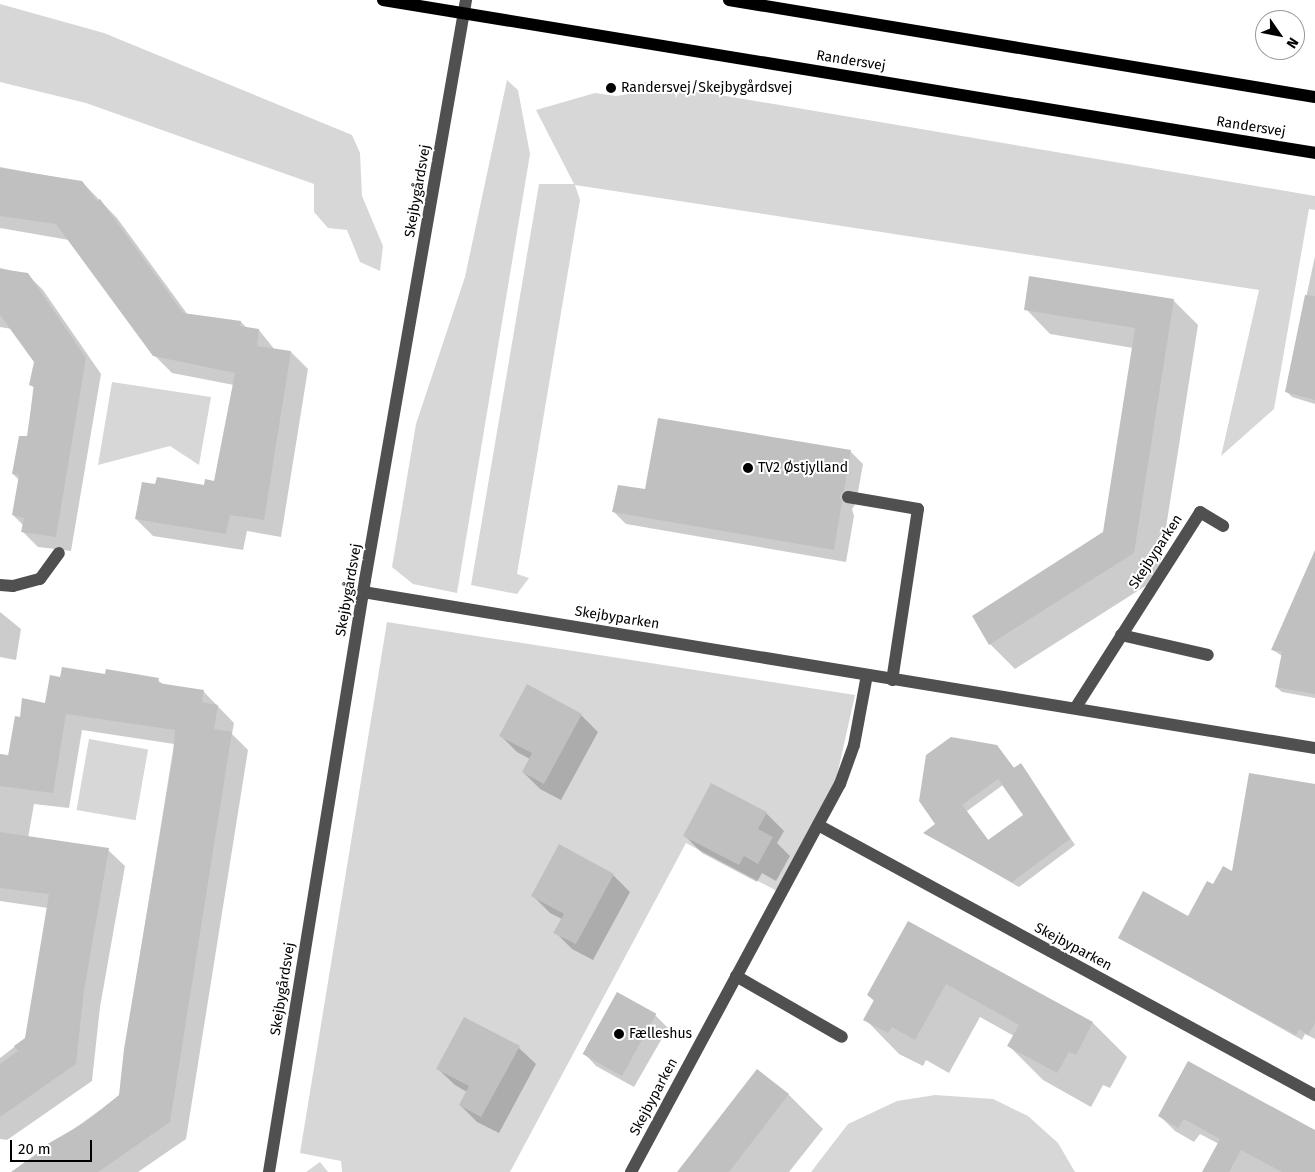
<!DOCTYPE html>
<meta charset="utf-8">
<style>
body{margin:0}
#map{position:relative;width:1315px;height:1172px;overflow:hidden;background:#fff;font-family:"Fira Sans",sans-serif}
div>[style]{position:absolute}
.green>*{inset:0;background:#d7d7d7;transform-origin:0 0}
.shadow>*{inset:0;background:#0003}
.building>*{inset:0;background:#c0c0c0;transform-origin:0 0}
.minor>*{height:12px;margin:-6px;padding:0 6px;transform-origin:6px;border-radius:6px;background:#505050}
.major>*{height:12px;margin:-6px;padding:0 6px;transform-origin:6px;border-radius:6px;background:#000}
.dots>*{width:14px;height:14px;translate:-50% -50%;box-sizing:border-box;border:2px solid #fff;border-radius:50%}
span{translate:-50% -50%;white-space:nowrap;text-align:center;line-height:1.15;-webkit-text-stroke:4px #fff;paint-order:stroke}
.street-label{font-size:14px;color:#000}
.poi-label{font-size:14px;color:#000}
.left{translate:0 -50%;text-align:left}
.north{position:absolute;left:1255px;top:10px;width:50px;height:50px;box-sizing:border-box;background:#fff;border:1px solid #999;border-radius:50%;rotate:123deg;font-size:14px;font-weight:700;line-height:20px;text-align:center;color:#000}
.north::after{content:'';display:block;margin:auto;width:18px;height:22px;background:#000;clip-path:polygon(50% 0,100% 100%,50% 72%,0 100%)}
.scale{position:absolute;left:10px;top:1140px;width:82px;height:22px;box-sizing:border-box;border:2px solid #000;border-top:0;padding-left:6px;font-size:15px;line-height:18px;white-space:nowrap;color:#000;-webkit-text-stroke:4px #fff;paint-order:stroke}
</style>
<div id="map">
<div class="green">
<div style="clip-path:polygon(0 4px,104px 33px,352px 135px,360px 153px,362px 196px,383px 246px,380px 271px,360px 262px,347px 230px,328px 228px,314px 212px,314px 184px,86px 103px,0 82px)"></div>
<div style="clip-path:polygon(507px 80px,518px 90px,530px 154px,457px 593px,413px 584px,392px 567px,416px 424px,465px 277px)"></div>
<div style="clip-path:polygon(644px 82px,1315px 196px,1315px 210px,1309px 209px,1274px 409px,1221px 456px,1259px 290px,575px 185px,580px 200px,517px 574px,529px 578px,517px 594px,471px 585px,539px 184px,574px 184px,536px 110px,595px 93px,616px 96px,642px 92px)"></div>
<div style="clip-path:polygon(112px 382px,211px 397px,199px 465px,170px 446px,98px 465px)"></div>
<div style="clip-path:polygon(387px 622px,855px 695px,836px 780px,777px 891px,686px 843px,510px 1172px,342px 1172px,341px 1161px,300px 1153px)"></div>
<div style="left:89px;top:739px;width:60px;height:72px;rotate:10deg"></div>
<div style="clip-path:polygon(935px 1095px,993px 1099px,1028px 1116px,1058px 1143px,1075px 1172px,811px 1172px,848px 1124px,897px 1101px)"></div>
<div style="clip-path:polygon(320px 1162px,328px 1172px,306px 1172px)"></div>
</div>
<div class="shadow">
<div style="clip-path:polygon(0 167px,82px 182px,117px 218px,188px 315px,241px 322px,247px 328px,259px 330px,275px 350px,291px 352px,308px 369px,281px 537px,247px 531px,243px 550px,153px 536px,136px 519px,215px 483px,234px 385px,172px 373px,154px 355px,69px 240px,0 228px)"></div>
<div style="clip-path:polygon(1315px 256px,1315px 404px,1292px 397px,1286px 391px)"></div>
<div style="clip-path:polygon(0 268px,27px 274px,43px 290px,101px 374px,71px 551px,38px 547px,23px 532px,24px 526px,13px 515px,19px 480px,13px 474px,28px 437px,36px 362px,12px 329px,0 327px)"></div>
<div style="clip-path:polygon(1174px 301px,1198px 325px,1158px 578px,1015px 669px,990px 644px,974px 616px,1104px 533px,1133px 348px,1050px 334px,1026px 309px)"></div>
<div style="clip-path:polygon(850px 451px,863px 464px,856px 503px,852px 509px,854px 516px,846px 562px,626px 524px,614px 512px)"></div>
<div style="clip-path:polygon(1315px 594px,1315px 698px,1282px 692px,1276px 687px,1282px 656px,1273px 650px)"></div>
<div style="clip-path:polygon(0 612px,21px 629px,16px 660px,0 657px)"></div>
<div style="clip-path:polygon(106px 676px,158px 680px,164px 685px,203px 691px,234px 723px,232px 734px,248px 750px,186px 1139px,138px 1172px,13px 1172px,120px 1096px,125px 1049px,174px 744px,82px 730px,69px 808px,34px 804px,28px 838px,108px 850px,125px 866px,100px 1007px,92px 1081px,7px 1140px,0 1139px,0 1058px,26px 1038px,48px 908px,0 901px,0 754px,9px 755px,21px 718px,46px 704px,61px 678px)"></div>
<div style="clip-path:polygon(581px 715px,598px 732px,561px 800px,540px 789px,523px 772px,530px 759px,517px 752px,500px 735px)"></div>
<div style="clip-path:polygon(evenodd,996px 746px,1015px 769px,1021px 765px,1026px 771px,1075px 845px,1019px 887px,925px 833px,937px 824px,996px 746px,1003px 785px,1025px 815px,989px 841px,967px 811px,1003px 785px)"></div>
<div style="clip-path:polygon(1315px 785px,1315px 1039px,1305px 1034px,1302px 1040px,1119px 937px,1189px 917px,1213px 885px,1233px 873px)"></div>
<div style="clip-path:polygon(766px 813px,784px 831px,777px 843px,790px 856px,776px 881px,762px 873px,757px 882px,702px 853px,685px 836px)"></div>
<div style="clip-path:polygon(613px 875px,630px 892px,593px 960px,572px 949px,555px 932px,562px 919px,550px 913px,533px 896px)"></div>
<div style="clip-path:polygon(908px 923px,1093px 1023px,1127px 1057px,1110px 1088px,1103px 1085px,1091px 1107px,1043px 1080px,1009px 1046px,1014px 1036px,980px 1017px,949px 1073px,926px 1060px,923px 1066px,899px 1054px,865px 1019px,875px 1002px,868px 995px)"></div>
<div style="clip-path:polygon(618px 994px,655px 1015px,668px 1028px,634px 1087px,596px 1066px,584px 1053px)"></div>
<div style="clip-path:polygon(519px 1048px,536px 1064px,499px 1133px,477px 1122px,460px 1105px,467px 1092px,455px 1085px,438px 1069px)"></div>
<div style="clip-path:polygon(757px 1071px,789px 1095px,823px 1129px,789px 1172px,681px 1172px)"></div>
<div style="clip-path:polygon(1160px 1116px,1315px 1131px,1315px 1172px,1208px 1172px,1219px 1144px,1200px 1134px,1194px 1142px,1175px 1131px)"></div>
</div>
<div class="building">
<div style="clip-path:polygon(0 168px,82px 181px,97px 201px,100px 199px,183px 313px,241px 321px,240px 326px,259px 329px,257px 346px,291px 351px,264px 520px,230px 515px,226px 534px,135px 519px,142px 482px,155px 484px,157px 477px,204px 485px,205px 479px,214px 481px,235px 373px,153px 356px,56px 224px,0 216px)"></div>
<div style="clip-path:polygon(0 269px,28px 273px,86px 358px,56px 537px,21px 532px,24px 518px,12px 515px,19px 475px,12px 474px,19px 436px,27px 436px,34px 387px,29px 385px,34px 362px,0 315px)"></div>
<div style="clip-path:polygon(1029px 276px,1174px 299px,1134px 553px,989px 645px,972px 616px,1103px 532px,1135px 328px,1024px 310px)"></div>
<div style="clip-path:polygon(1305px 295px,1315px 296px,1315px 400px,1285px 392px)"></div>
<div style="clip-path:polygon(658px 418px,851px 450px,844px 490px,840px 496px,842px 502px,834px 550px,612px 512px,618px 485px,645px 489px)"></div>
<div style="clip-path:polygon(1315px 550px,1315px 694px,1275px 687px,1282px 652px,1271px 650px)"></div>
<div style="clip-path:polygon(62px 667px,105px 674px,106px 669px,159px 678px,158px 683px,204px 690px,202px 702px,218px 705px,214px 729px,232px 732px,170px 1122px,98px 1172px,11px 1172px,39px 1152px,37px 1150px,84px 1123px,119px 1095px,124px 1049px,173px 756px,175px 730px,66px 714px,53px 793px,0 786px,0 754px,8px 756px,15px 716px,20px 717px,22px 698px,45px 703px,50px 675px,60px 677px)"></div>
<div style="clip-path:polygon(527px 684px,582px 714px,544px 784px,522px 772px,532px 753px,499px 736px)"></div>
<div style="clip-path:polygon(evenodd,951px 737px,997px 745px,1014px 768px,1005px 774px,1021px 763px,1070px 839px,1012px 882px,923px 833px,935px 824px,919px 801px,926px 755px,951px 737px,998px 779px,1023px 815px,988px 840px,962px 805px,998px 779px)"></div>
<div style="clip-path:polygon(1249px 773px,1315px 784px,1315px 1023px,1308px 1035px,1299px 1029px,1296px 1035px,1118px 938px,1143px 891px,1188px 916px,1207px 881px,1213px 884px,1223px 866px,1232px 871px)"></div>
<div style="clip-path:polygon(711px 783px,767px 812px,758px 829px,773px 837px,758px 864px,744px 856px,739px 865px,683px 836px)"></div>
<div style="clip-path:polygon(0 832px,109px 848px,84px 990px,76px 1064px,0 1117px,0 1064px,18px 1051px,14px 1046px,25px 1038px,49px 894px,0 888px)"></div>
<div style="clip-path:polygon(559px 844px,614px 874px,576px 944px,553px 933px,564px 914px,531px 896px)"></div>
<div style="clip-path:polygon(908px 921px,1093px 1022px,1076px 1055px,1069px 1052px,1057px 1073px,1007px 1046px,1019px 1025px,946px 984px,915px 1040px,892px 1027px,888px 1033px,863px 1020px,874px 1000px,867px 995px)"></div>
<div style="left:617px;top:992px;width:45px;height:71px;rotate:29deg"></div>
<div style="clip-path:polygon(464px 1017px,520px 1046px,481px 1117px,459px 1105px,469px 1086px,436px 1069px)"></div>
<div style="clip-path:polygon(1188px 1061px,1315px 1130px,1315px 1172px,1282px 1172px,1241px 1150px,1229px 1172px,1202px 1172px,1220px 1139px,1184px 1119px,1178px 1128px,1158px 1116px)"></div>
<div style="clip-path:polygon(757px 1069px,789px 1094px,729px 1172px,677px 1172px)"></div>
</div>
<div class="minor">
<div style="left:848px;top:497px;width:71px;rotate:9.7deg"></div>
<div style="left:918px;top:509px;width:173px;rotate:98.6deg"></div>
<div style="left:0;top:585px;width:13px;rotate:4deg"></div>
<div style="left:13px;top:586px;width:28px;rotate:-15deg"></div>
<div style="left:40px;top:579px;width:32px;rotate:-54deg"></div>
<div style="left:363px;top:592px;width:965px;rotate:9.31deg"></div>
<div style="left:1121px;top:635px;width:89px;rotate:12.9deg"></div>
<div style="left:1076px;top:707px;width:231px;rotate:-57.5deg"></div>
<div style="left:1200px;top:512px;width:27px;rotate:31deg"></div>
<div style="left:818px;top:825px;width:566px;rotate:28.51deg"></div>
<div style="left:736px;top:976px;width:122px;rotate:29.9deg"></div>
<div style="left:269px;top:1172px;width:600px;rotate:-80.79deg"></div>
<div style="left:365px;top:580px;width:589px;rotate:-80.12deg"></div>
<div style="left:631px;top:1172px;width:441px;rotate:-61.7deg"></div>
<div style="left:840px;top:784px;width:41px;rotate:-70.3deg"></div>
<div style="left:854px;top:745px;width:71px;rotate:-79.5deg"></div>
</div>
<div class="major">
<div style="left:383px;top:0;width:944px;rotate:9.32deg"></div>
<div style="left:729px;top:0;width:594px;rotate:9.4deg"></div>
</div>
<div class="dots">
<div style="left:611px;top:88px;background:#000"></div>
<div style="left:748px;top:468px;background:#000"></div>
<div style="left:619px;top:1034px;background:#000"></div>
</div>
<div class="street-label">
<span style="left:851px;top:61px;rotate:9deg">Randersvej</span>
<span style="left:1251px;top:127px;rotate:9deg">Randersvej</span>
<span style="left:418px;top:191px;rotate:-80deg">Skejbygårdsvej</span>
<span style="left:1156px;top:552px;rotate:-57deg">Skejbyparken</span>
<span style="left:349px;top:590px;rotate:-80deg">Skejbygårdsvej</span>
<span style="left:617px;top:618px;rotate:9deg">Skejbyparken</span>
<span style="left:1073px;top:947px;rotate:28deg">Skejbyparken</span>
<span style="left:283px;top:989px;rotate:-81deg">Skejbygårdsvej</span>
<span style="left:654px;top:1097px;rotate:-62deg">Skejbyparken</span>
</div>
<div class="poi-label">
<span class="left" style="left:621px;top:88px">Randersvej/Skejbygårdsvej</span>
<span class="left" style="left:758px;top:468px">TV2 Østjylland</span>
<span class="left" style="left:629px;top:1034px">Fælleshus</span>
</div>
<div class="north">N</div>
<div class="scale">20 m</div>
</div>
